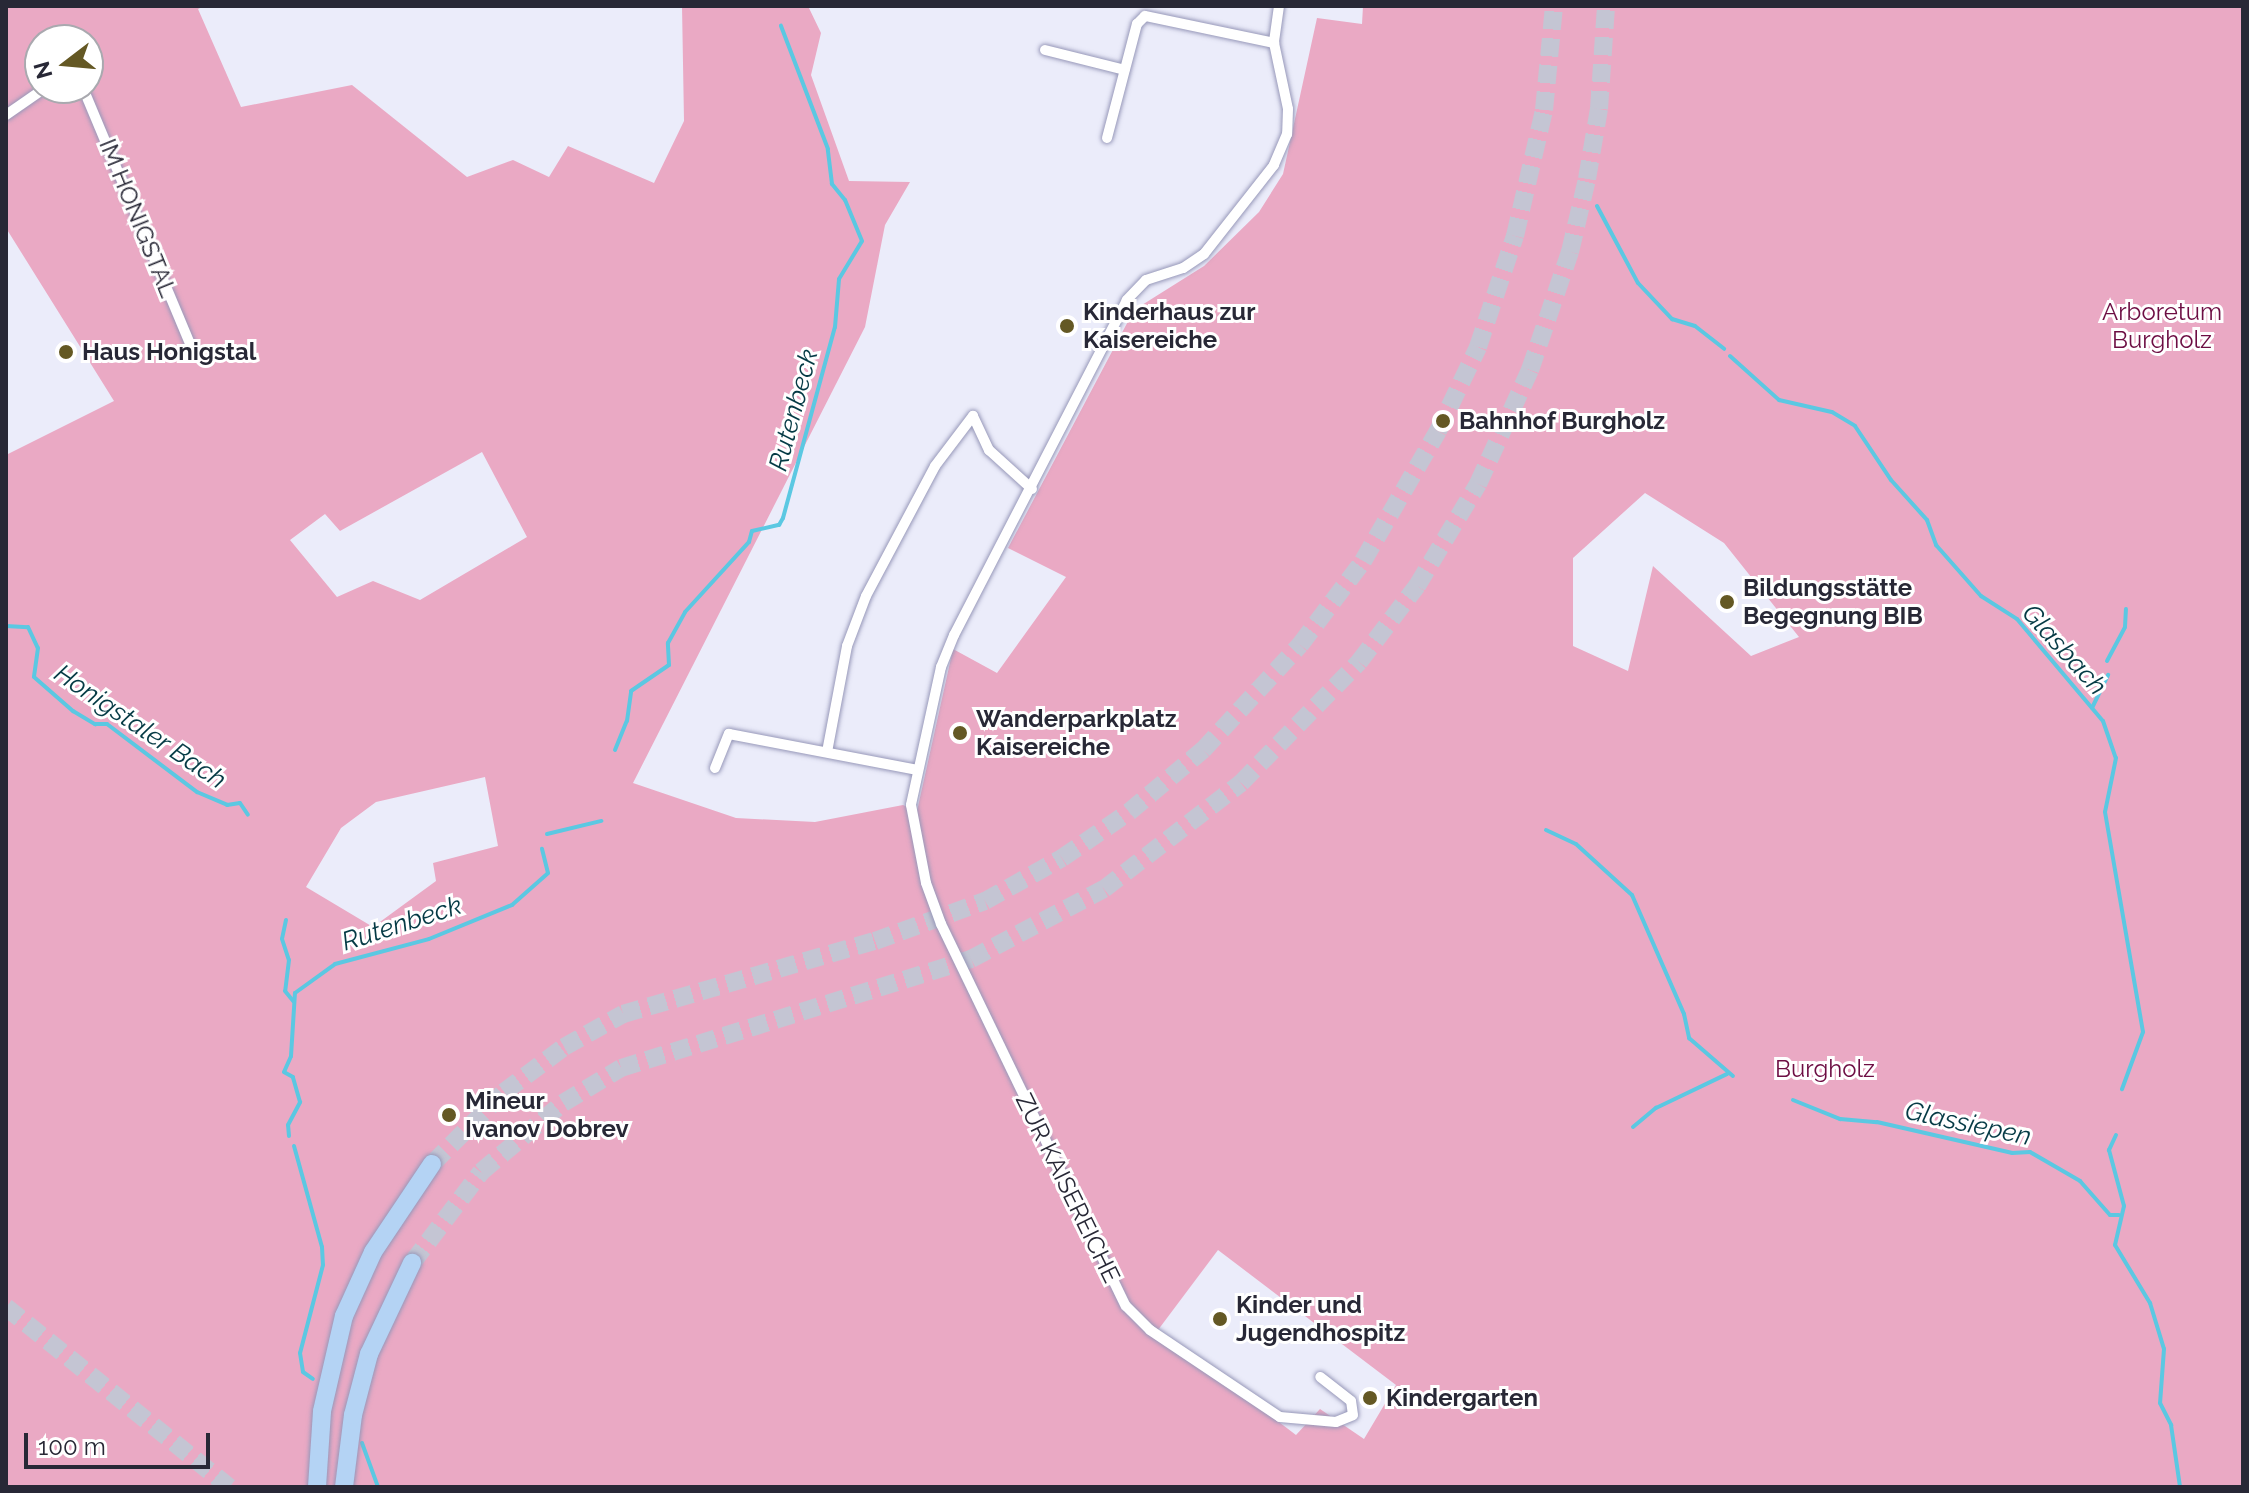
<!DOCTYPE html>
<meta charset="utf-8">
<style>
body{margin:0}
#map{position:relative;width:2249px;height:1493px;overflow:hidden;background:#ebecfa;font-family:Raleway,sans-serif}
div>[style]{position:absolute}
.green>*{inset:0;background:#eaa9c4}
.stream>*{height:4px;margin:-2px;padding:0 2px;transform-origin:2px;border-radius:2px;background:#5bc8e2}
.highway-tunnel>*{height:18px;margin-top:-9px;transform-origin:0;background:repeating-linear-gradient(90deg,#c4c5d3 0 18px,transparent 0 27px)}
.roads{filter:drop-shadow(0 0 2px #9798b9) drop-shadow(0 0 2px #9798b9)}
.street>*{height:10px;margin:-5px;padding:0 5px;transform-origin:5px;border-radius:5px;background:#fff}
.highway>*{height:18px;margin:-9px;padding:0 9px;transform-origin:9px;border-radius:9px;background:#b4d3f4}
.dots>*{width:22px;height:22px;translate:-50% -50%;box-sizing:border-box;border:4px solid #fff;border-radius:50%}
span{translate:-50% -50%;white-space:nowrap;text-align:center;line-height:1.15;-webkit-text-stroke:6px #fff;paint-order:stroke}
.street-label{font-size:24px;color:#282836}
.poi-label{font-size:24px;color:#282836;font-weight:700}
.left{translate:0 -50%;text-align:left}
.park-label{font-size:24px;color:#6d0d43}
.water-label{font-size:26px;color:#053a45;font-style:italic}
.frame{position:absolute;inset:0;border:8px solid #282836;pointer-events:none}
.north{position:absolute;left:24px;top:24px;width:80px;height:80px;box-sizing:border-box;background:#fff;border:2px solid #a9a9af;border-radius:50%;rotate:254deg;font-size:22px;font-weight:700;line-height:32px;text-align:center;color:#282836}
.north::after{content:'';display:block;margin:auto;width:28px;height:36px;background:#645824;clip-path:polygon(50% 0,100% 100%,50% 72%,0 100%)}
.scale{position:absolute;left:24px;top:1433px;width:186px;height:36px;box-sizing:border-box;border:4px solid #282836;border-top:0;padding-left:10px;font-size:24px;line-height:28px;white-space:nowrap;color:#282836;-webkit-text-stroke:6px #fff;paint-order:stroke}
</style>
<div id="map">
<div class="green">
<div style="clip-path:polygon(evenodd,6px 6px,204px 6px,198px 9px,241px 107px,352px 85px,467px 177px,513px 160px,549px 177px,568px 146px,654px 183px,684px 121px,682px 6px,808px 6px,821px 33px,811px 75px,849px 181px,910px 182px,885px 225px,865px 327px,633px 783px,736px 818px,815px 822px,903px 805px,917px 811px,953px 649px,997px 673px,1066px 577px,1008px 548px,1134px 310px,1204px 266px,1259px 212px,1283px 174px,1317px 18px,1362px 24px,1363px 6px,2243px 6px,2243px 1487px,6px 1487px,6px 455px,114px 401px,6px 228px,6px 6px,40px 40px,88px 40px,88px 88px,40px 88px,40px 40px,6px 6px,482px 452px,527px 537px,420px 600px,373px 581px,337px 597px,290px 540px,325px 514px,340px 531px,482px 452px,6px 6px,1645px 493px,1724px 543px,1799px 637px,1751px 656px,1653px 566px,1628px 671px,1573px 646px,1573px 558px,1645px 493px,6px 6px,485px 777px,498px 846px,433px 863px,436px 881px,373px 927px,306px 887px,341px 828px,376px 802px,485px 777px,6px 6px,1218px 1250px,1396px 1385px,1364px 1439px,1320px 1409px,1296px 1435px,1158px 1330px,1218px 1250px)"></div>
</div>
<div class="stream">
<div style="left:1597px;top:206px;width:87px;rotate:62deg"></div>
<div style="left:1638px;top:283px;width:50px;rotate:46.6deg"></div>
<div style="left:1672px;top:319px;width:24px;rotate:17deg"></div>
<div style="left:1695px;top:326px;width:37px;rotate:38deg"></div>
<div style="left:1730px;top:356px;width:66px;rotate:41.9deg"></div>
<div style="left:1779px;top:400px;width:54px;rotate:12.8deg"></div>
<div style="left:1832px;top:412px;width:27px;rotate:31deg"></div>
<div style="left:1855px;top:426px;width:65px;rotate:56.3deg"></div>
<div style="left:1891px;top:480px;width:54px;rotate:48deg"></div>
<div style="left:1927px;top:520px;width:27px;rotate:70deg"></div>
<div style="left:1936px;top:545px;width:68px;rotate:48.6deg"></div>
<div style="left:1981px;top:596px;width:43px;rotate:32.6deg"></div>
<div style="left:2017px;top:619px;width:133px;rotate:49.9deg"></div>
<div style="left:2103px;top:721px;width:39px;rotate:71deg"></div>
<div style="left:2116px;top:758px;width:55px;rotate:101.5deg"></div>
<div style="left:2105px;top:812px;width:223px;rotate:80.2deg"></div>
<div style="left:2143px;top:1032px;width:61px;rotate:110.2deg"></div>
<div style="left:6px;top:626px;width:22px;rotate:3deg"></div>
<div style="left:28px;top:627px;width:23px;rotate:65deg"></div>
<div style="left:38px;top:648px;width:29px;rotate:98deg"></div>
<div style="left:34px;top:677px;width:52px;rotate:41.1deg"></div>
<div style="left:73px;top:711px;width:26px;rotate:31deg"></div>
<div style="left:95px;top:724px;width:12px"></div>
<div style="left:107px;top:724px;width:113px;rotate:37.1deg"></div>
<div style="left:197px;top:792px;width:33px;rotate:23deg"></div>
<div style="left:227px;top:805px;width:13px;rotate:-9deg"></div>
<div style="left:240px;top:803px;width:14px;rotate:56deg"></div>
<div style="left:2107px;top:661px;width:38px;rotate:-62deg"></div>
<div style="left:2125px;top:627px;width:18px;rotate:-87deg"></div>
<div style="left:2092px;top:708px;width:37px;rotate:-64deg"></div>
<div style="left:615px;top:750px;width:31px;rotate:-68deg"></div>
<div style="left:627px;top:721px;width:30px;rotate:-82deg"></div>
<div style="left:631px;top:691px;width:46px;rotate:-34.4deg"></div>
<div style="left:669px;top:665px;width:22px;rotate:-93deg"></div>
<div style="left:668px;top:643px;width:35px;rotate:-61deg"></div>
<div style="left:685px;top:612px;width:95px;rotate:-47.6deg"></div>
<div style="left:749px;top:542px;width:11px;rotate:-75deg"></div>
<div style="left:752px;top:531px;width:28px;rotate:-13deg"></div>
<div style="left:779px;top:525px;width:8px;rotate:-60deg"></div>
<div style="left:783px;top:518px;width:198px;rotate:-74.8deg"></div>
<div style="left:835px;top:327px;width:48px;rotate:-85.2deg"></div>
<div style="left:839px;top:279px;width:44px;rotate:-58.8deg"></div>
<div style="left:862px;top:241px;width:44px;rotate:-112.5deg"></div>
<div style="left:845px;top:200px;width:21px;rotate:-129deg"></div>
<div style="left:832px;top:184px;width:35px;rotate:-97deg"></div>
<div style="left:828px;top:149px;width:132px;rotate:-110.9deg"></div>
<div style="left:1546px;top:830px;width:33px;rotate:25deg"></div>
<div style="left:1576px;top:844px;width:76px;rotate:42.3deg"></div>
<div style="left:1632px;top:895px;width:130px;rotate:66.4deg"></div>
<div style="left:1684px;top:1014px;width:25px;rotate:78deg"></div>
<div style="left:1689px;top:1038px;width:58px;rotate:40.8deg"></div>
<div style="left:547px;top:834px;width:56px;rotate:-13.5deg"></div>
<div style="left:286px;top:920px;width:19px;rotate:102deg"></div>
<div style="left:282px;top:939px;width:22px;rotate:72deg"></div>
<div style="left:289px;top:960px;width:31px;rotate:97deg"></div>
<div style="left:285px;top:991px;width:13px;rotate:51deg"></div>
<div style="left:1793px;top:1100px;width:51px;rotate:22deg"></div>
<div style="left:1840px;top:1119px;width:37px;rotate:5deg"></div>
<div style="left:1877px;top:1122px;width:139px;rotate:12.9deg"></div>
<div style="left:2012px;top:1153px;width:18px;rotate:-3deg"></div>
<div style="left:2030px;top:1152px;width:58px;rotate:30.1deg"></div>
<div style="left:2080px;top:1181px;width:45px;rotate:48.6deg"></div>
<div style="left:2110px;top:1215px;width:9px"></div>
<div style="left:1633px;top:1127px;width:30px;rotate:-40deg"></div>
<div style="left:1656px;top:1108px;width:79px;rotate:-25.6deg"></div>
<div style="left:2116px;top:1135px;width:17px;rotate:115deg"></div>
<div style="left:2109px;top:1150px;width:58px;rotate:75deg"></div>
<div style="left:2124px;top:1206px;width:40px;rotate:103deg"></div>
<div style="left:2115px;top:1245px;width:68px;rotate:58.9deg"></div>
<div style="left:2150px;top:1303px;width:48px;rotate:73.1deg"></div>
<div style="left:2164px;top:1349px;width:54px;rotate:94.2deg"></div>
<div style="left:2160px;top:1403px;width:25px;rotate:63deg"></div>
<div style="left:2171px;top:1425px;width:63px;rotate:81.7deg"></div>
<div style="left:289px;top:1136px;width:11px;rotate:-95deg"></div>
<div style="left:288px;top:1125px;width:26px;rotate:-62deg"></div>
<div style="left:300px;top:1102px;width:26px;rotate:-106deg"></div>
<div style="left:293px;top:1077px;width:10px;rotate:-151deg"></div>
<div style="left:284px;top:1072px;width:17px;rotate:-66deg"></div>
<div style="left:291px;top:1056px;width:63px;rotate:-86.4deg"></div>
<div style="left:295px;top:993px;width:49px;rotate:-35.9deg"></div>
<div style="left:335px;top:964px;width:97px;rotate:-14.9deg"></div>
<div style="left:429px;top:939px;width:90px;rotate:-22.3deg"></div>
<div style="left:512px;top:905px;width:48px;rotate:-41.6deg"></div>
<div style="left:548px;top:873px;width:25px;rotate:-104deg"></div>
<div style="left:294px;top:1146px;width:105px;rotate:74.5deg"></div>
<div style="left:322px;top:1247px;width:18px;rotate:87deg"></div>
<div style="left:323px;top:1265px;width:91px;rotate:104.6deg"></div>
<div style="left:300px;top:1353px;width:19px;rotate:81deg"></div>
<div style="left:303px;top:1372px;width:12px;rotate:35deg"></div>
<div style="left:362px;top:1443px;width:47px;rotate:70deg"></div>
</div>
<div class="highway-tunnel">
<div style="left:432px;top:1164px;width:102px;rotate:-45deg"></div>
<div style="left:504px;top:1092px;width:75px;rotate:-36.9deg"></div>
<div style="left:564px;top:1047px;width:68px;rotate:-29.2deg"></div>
<div style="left:623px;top:1014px;width:262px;rotate:-16.2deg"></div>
<div style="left:875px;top:941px;width:117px;rotate:-20deg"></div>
<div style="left:985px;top:901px;width:88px;rotate:-29.2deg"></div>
<div style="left:1062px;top:858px;width:81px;rotate:-34.5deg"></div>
<div style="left:1129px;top:812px;width:97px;rotate:-40deg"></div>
<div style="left:1203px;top:750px;width:143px;rotate:-47.3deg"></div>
<div style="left:1300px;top:645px;width:105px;rotate:-53.1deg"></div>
<div style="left:1363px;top:561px;width:150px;rotate:-60deg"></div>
<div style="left:1438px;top:431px;width:93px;rotate:-64.5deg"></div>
<div style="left:1478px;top:347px;width:117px;rotate:-71.6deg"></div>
<div style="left:1515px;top:236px;width:129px;rotate:-77deg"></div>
<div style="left:1544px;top:110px;width:104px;rotate:-84.5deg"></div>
<div style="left:412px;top:1263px;width:114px;rotate:-52.8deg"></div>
<div style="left:481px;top:1172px;width:107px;rotate:-40.1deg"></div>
<div style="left:563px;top:1103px;width:68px;rotate:-31.1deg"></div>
<div style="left:621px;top:1068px;width:367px;rotate:-17.3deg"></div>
<div style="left:971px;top:959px;width:150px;rotate:-27.8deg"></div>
<div style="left:1104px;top:889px;width:173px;rotate:-37.7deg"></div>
<div style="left:1241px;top:783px;width:169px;rotate:-45.7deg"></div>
<div style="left:1359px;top:662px;width:96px;rotate:-52.7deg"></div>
<div style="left:1417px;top:586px;width:119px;rotate:-59.1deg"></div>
<div style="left:1478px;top:484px;width:125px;rotate:-65.5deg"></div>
<div style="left:1530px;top:370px;width:125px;rotate:-71.3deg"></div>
<div style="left:1570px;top:252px;width:75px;rotate:-76.9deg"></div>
<div style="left:1587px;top:179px;width:71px;rotate:-80.3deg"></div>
<div style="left:1599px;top:109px;width:103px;rotate:-86.1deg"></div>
<div style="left:6px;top:1307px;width:287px;rotate:38.9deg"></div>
</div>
<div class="roads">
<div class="street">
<div style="left:1279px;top:6px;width:37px;rotate:98deg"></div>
<div style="left:1274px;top:43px;width:67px;rotate:78deg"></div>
<div style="left:1288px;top:109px;width:25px;rotate:92deg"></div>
<div style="left:1287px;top:134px;width:34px;rotate:113deg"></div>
<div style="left:1274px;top:165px;width:113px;rotate:128.2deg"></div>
<div style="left:1204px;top:254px;width:25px;rotate:146deg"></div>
<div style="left:1183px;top:268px;width:39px;rotate:162deg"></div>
<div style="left:1146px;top:280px;width:28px;rotate:134deg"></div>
<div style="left:1127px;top:300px;width:377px;rotate:117.3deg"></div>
<div style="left:954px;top:635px;width:35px;rotate:112deg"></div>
<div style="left:941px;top:667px;width:141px;rotate:102.3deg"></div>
<div style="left:911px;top:805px;width:79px;rotate:79.1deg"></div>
<div style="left:926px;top:883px;width:44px;rotate:69.9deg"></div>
<div style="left:941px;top:924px;width:424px;rotate:64.2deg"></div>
<div style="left:1126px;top:1306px;width:34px;rotate:45deg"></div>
<div style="left:1150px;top:1330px;width:156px;rotate:33.8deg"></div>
<div style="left:1280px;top:1417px;width:56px;rotate:5.1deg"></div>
<div style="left:1336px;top:1422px;width:18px;rotate:-22deg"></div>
<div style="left:1353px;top:1415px;width:14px;rotate:-98deg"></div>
<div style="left:1351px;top:1401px;width:39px;rotate:-142deg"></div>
<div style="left:1045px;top:50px;width:82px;rotate:14deg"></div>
<div style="left:83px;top:88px;width:283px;rotate:67.3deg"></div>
<div style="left:6px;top:115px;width:47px;rotate:-34.7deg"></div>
<div style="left:1107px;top:138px;width:118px;rotate:-75.3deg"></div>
<div style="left:1137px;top:24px;width:11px;rotate:-45deg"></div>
<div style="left:1145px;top:16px;width:132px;rotate:11.8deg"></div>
<div style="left:827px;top:752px;width:108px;rotate:-79.3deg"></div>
<div style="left:847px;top:646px;width:53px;rotate:-69.2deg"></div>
<div style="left:866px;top:596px;width:147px;rotate:-62deg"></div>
<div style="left:935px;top:466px;width:63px;rotate:-52.8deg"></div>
<div style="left:973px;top:416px;width:38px;rotate:65deg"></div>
<div style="left:989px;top:450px;width:58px;rotate:42.2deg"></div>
<div style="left:715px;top:768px;width:37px;rotate:-68deg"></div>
<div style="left:729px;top:734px;width:192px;rotate:10.8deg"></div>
</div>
<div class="highway">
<div style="left:317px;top:1487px;width:76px;rotate:-86.2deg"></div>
<div style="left:322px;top:1411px;width:98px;rotate:-77deg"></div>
<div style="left:344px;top:1316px;width:70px;rotate:-65.6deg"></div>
<div style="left:373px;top:1252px;width:106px;rotate:-56.2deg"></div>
<div style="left:344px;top:1487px;width:73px;rotate:-82.9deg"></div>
<div style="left:353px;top:1415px;width:63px;rotate:-75.3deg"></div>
<div style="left:369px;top:1354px;width:101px;rotate:-64.7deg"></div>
</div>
</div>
<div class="dots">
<div style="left:1067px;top:326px;background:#645824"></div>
<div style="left:66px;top:352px;background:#645824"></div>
<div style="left:1443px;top:421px;background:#645824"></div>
<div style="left:1727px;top:602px;background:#645824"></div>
<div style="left:960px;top:733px;background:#645824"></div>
<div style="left:449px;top:1115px;background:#645824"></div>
<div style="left:1220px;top:1319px;background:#645824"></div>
<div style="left:1370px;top:1398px;background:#645824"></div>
</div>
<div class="street-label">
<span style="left:138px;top:218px;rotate:68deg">IM HONIGSTAL</span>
<span style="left:1068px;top:1188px;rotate:64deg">ZUR KAISEREICHE</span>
</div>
<div class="poi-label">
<span class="left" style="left:1083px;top:326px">Kinderhaus zur<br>Kaisereiche</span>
<span class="left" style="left:82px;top:352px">Haus Honigstal</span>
<span class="left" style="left:1459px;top:421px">Bahnhof Burgholz</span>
<span class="left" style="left:1743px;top:602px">Bildungsstätte<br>Begegnung BIB</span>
<span class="left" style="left:976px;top:733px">Wanderparkplatz<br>Kaisereiche</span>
<span class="left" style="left:465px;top:1115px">Mineur<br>Ivanov Dobrev</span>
<span class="left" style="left:1236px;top:1319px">Kinder und<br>Jugendhospitz</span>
<span class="left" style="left:1386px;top:1398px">Kindergarten</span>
</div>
<div class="park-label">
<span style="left:2162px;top:326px">Arboretum<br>Burgholz</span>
<span style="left:1825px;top:1069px">Burgholz</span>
</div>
<div class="water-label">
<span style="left:794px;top:410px;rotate:-75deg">Rutenbeck</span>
<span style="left:2064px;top:650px;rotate:48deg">Glasbach</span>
<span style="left:140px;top:727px;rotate:34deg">Honigstaler Bach</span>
<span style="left:402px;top:924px;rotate:-18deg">Rutenbeck</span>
<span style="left:1968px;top:1124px;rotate:12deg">Glassiepen</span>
</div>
<div class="frame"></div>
<div class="north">N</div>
<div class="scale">100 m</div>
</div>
